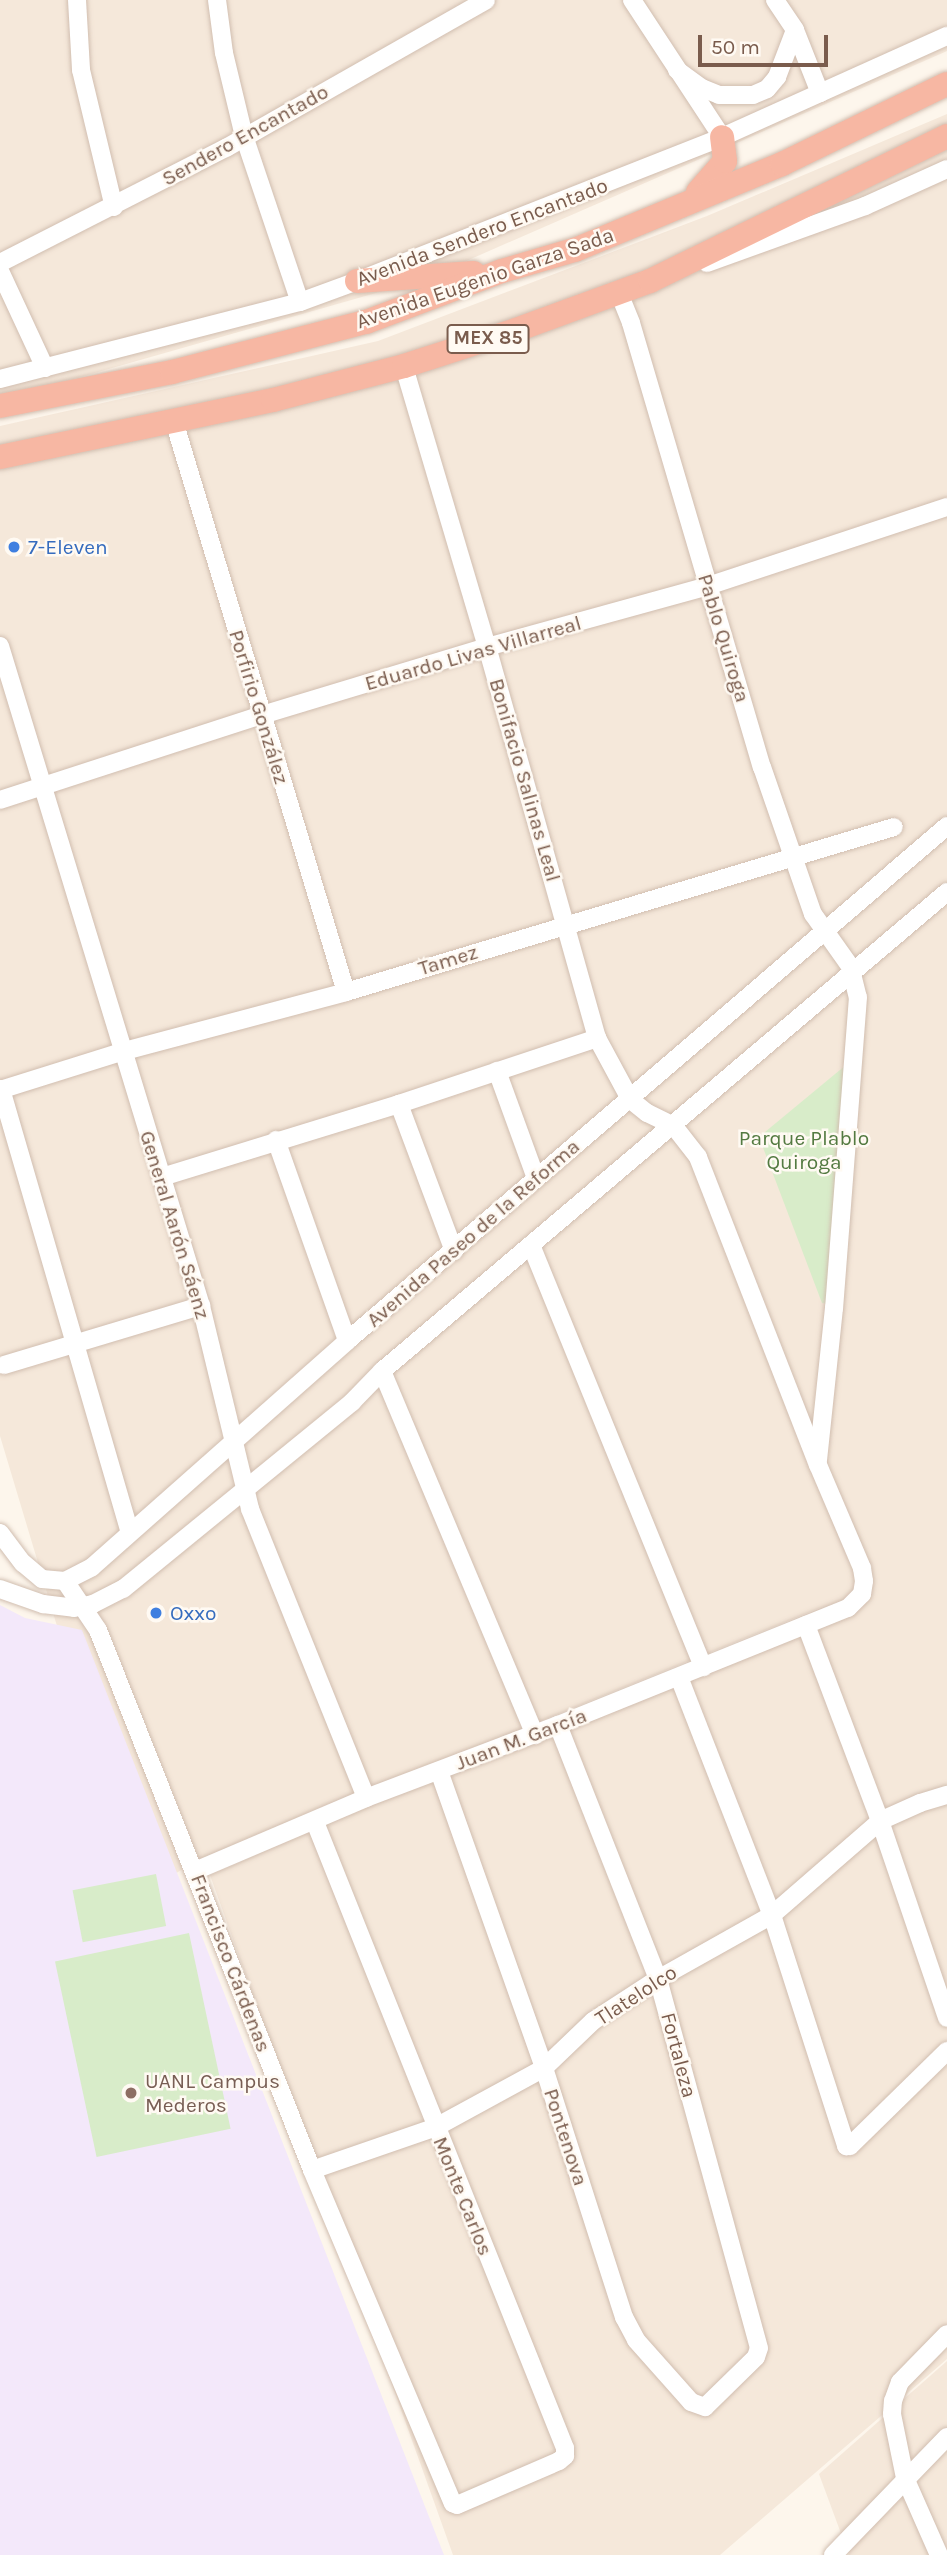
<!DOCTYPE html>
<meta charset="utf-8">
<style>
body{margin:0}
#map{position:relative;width:947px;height:2555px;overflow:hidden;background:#fdf6ec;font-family:Karla,sans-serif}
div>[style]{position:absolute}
.residential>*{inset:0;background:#f5e8da}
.education>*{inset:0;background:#f3e8fa}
.green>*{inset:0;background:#d8ecc9;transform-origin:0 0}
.roads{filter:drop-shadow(0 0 2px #d1beb0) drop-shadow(0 0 2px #d1beb0)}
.minor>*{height:18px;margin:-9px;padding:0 9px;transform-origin:9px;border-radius:9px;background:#fff}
.highway>*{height:24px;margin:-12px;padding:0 12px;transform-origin:12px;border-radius:12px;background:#f7b7a3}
.dots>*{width:19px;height:19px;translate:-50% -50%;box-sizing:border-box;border:4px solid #fffaf3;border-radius:50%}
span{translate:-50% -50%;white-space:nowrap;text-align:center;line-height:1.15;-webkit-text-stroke:5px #fffaf3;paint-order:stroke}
.shield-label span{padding:2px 5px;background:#fffaf3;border:2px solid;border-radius:5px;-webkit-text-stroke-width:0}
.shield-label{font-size:19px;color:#7a5c4d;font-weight:700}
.street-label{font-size:21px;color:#7a5c4d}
.shop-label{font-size:21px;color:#366cbe}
.left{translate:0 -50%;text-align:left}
.park-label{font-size:21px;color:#537a41}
.education-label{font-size:21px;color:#785e54}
.scale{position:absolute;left:698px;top:35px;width:130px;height:32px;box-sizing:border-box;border:4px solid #7a5c4d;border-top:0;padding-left:9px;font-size:21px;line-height:24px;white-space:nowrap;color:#7a5c4d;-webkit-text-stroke:5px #fffaf3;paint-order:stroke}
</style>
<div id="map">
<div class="residential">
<div style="clip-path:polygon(0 0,947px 0,947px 51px,425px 279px,0 400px)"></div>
<div style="clip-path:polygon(947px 114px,947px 2359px,720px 2555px,453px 2555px,210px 1875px,832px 1603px,198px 1860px,138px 1896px,0 1436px,0 426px,378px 341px,707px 216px)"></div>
<div style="clip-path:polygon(947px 2361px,947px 2555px,849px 2555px,819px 2474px)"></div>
</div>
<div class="education">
<div style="clip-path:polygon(0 1605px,25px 1618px,82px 1630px,444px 2555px,0 2555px)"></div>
</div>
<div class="green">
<div style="clip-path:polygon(852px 1060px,831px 1304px,822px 1303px,759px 1137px)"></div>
<div style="left:156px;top:1874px;width:53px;height:85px;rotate:79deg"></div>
<div style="left:189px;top:1933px;width:200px;height:137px;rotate:78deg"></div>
</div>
<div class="roads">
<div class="minor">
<div style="left:77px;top:0;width:70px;rotate:86.7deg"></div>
<div style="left:81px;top:70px;width:141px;rotate:76.5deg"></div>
<div style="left:217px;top:0;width:53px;rotate:82.5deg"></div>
<div style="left:224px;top:53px;width:85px;rotate:76.5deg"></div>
<div style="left:244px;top:136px;width:175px;rotate:71.4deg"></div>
<div style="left:632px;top:0;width:164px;rotate:56.7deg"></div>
<div style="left:775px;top:0;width:36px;rotate:56deg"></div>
<div style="left:795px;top:30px;width:68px;rotate:68.4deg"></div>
<div style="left:677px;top:70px;width:31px;rotate:36deg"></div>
<div style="left:702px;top:88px;width:18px;rotate:22deg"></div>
<div style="left:719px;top:95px;width:34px"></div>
<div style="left:753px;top:95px;width:15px;rotate:-23deg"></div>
<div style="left:767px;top:89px;width:16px;rotate:-50deg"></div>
<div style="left:777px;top:77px;width:50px;rotate:-69deg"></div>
<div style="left:0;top:263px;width:254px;rotate:-27deg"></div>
<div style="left:226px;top:148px;width:299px;rotate:-29.6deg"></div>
<div style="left:707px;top:263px;width:168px;rotate:-19.8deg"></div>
<div style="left:865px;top:206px;width:90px;rotate:-24.3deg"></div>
<div style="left:0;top:271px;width:107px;rotate:65.1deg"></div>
<div style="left:619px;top:293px;width:32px;rotate:68deg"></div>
<div style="left:631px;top:323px;width:463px;rotate:73.6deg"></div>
<div style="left:762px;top:767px;width:156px;rotate:70.9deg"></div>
<div style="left:813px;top:914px;width:64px;rotate:54.6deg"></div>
<div style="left:850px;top:966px;width:32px;rotate:76deg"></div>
<div style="left:858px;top:997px;width:312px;rotate:94.4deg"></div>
<div style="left:834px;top:1308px;width:153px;rotate:96deg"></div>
<div style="left:0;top:379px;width:310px;rotate:-14.4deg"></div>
<div style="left:300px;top:302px;width:61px;rotate:-20.2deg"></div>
<div style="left:357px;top:281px;width:392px;rotate:-21.5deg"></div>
<div style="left:722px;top:137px;width:247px;rotate:-24.2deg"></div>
<div style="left:174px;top:421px;width:596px;rotate:73.24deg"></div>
<div style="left:0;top:646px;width:690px;rotate:73.06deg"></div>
<div style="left:201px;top:1306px;width:209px;rotate:76.4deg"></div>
<div style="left:250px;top:1509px;width:311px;rotate:68.1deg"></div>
<div style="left:0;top:800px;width:275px;rotate:-18deg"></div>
<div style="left:262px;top:715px;width:235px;rotate:-16.8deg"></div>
<div style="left:487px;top:647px;width:229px;rotate:-15.4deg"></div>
<div style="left:708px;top:586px;width:252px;rotate:-18.3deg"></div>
<div style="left:497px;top:1071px;width:114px;rotate:70deg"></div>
<div style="left:1px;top:1089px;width:461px;rotate:73.8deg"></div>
<div style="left:0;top:1090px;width:127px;rotate:-17.4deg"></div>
<div style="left:121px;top:1052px;width:233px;rotate:-14.9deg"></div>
<div style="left:346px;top:992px;width:572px;rotate:-16.76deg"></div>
<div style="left:399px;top:1104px;width:157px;rotate:69.5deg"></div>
<div style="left:276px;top:1140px;width:213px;rotate:70.5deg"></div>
<div style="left:162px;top:1177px;width:248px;rotate:-17.1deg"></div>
<div style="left:399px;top:1104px;width:209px;rotate:-18.4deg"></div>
<div style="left:531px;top:1245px;width:456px;rotate:67.8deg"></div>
<div style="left:4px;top:1365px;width:206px;rotate:-16.7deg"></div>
<div style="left:382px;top:1371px;width:395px;rotate:67.2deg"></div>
<div style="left:0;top:1533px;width:38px;rotate:53deg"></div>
<div style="left:23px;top:1563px;width:25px;rotate:40deg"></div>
<div style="left:42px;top:1579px;width:23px;rotate:5deg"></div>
<div style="left:65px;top:1581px;width:30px;rotate:-27deg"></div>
<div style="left:92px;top:1567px;width:341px;rotate:-41.5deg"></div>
<div style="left:347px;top:1341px;width:791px;rotate:-40.64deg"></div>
<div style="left:65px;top:1581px;width:59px;rotate:56deg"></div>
<div style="left:98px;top:1630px;width:581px;rotate:68.38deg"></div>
<div style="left:312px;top:2170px;width:362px;rotate:67.1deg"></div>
<div style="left:453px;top:2503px;width:4px;rotate:27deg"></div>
<div style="left:457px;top:2505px;width:111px;rotate:-23.3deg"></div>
<div style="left:559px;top:2461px;width:8px;rotate:-40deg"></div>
<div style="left:565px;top:2456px;width:8px;rotate:-90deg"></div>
<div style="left:565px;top:2448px;width:674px;rotate:-111.77deg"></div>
<div style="left:0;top:1589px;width:46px;rotate:19.2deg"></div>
<div style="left:43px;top:1604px;width:31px;rotate:7deg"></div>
<div style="left:74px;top:1608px;width:19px;rotate:-12deg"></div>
<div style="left:93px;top:1604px;width:34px;rotate:-27deg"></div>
<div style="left:123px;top:1589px;width:296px;rotate:-39.2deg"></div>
<div style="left:352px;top:1402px;width:43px;rotate:-45.9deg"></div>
<div style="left:382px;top:1371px;width:741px;rotate:-40.29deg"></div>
<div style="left:806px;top:1625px;width:210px;rotate:69.3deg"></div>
<div style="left:880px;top:1821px;width:208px;rotate:71.2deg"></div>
<div style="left:679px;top:1677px;width:256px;rotate:68.7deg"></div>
<div style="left:772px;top:1915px;width:243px;rotate:72.2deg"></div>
<div style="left:846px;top:2146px;width:4px"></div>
<div style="left:850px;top:2146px;width:136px;rotate:-44.4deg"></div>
<div style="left:439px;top:1771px;width:315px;rotate:70.5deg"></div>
<div style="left:544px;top:2068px;width:262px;rotate:72.2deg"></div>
<div style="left:624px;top:2317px;width:26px;rotate:62deg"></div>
<div style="left:636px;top:2340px;width:83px;rotate:48.4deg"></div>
<div style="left:691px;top:2402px;width:15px;rotate:20deg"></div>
<div style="left:705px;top:2407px;width:71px;rotate:-44.4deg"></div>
<div style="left:756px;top:2357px;width:9px;rotate:-72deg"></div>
<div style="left:759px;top:2348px;width:383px;rotate:-105.3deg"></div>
<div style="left:658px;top:1979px;width:273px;rotate:-111.5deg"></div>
<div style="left:195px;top:1871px;width:186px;rotate:-23.1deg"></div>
<div style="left:366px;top:1798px;width:205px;rotate:-20.8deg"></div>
<div style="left:558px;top:1725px;width:313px;rotate:-22deg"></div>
<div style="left:848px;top:1608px;width:20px;rotate:-45deg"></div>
<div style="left:862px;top:1594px;width:13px;rotate:-81deg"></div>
<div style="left:864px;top:1581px;width:13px;rotate:-99deg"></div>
<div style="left:862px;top:1568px;width:112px;rotate:-113.1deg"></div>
<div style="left:818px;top:1465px;width:331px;rotate:-111.3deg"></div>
<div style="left:698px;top:1157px;width:39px;rotate:-128deg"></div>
<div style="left:674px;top:1126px;width:30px;rotate:-154deg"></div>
<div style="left:647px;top:1113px;width:22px;rotate:-141deg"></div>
<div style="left:630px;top:1099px;width:69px;rotate:-118.4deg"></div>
<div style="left:597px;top:1038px;width:406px;rotate:-105.7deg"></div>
<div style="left:487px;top:647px;width:293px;rotate:-106.5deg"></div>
<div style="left:312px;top:2170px;width:131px;rotate:-19.1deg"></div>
<div style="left:436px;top:2127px;width:123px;rotate:-28.6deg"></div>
<div style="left:544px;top:2068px;width:68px;rotate:-43.8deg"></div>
<div style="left:593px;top:2021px;width:77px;rotate:-32.9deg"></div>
<div style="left:658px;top:1979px;width:131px;rotate:-29.3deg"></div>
<div style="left:772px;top:1915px;width:143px;rotate:-41deg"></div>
<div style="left:880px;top:1821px;width:44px;rotate:-24.2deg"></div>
<div style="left:920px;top:1803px;width:28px;rotate:-17deg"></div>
<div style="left:833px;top:2555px;width:164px;rotate:-46deg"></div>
<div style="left:939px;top:2555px;width:84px;rotate:-113.8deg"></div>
<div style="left:905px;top:2478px;width:65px;rotate:-101.5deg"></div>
<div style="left:892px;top:2414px;width:13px;rotate:-86deg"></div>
<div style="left:893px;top:2401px;width:20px;rotate:-70deg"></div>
<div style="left:900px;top:2382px;width:67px;rotate:-45.6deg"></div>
</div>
<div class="highway">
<div style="left:698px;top:192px;width:41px;rotate:-48.9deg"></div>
<div style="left:725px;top:161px;width:24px;rotate:-97deg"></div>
<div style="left:357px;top:281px;width:117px;rotate:-3.9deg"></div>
<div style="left:0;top:406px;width:175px;rotate:-11.2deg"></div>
<div style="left:172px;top:372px;width:200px;rotate:-14.5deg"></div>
<div style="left:366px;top:322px;width:145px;rotate:-20.6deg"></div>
<div style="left:502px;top:271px;width:78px;rotate:-16.3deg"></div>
<div style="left:577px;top:249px;width:222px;rotate:-22.5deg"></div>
<div style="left:782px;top:164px;width:183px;rotate:-25.9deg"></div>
<div style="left:0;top:457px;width:279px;rotate:-11.8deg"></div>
<div style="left:273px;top:400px;width:135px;rotate:-14.5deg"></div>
<div style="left:404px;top:366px;width:118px;rotate:-17.8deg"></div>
<div style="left:516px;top:330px;width:143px;rotate:-20.1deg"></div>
<div style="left:650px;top:281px;width:331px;rotate:-26deg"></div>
</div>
</div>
<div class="dots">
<div style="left:14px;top:547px;background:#3f7fe0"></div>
<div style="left:156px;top:1613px;background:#3f7fe0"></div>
<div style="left:131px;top:2093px;background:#8d6e63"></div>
</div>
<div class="shield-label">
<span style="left:488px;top:339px">MEX 85</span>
</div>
<div class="street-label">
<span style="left:245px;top:135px;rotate:-29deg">Sendero Encantado</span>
<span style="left:482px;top:232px;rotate:-21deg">Avenida Sendero Encantado</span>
<span style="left:485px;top:278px;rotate:-19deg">Avenida Eugenio Garza Sada</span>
<span style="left:724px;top:638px;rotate:73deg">Pablo Quiroga</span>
<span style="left:473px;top:653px;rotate:-16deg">Eduardo Livas Villarreal</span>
<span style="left:259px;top:707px;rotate:73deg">Porfirio González</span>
<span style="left:525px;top:780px;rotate:74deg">Bonifacio Salinas Leal</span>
<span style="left:448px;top:960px;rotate:-17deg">Tamez</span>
<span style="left:175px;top:1225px;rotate:73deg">General Aarón Sáenz</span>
<span style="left:473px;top:1233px;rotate:-41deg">Avenida Paseo de la Reforma</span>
<span style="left:521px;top:1739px;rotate:-21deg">Juan M. García</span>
<span style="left:231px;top:1963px;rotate:69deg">Francisco Cárdenas</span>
<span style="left:636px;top:1995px;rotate:-33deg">Tlatelolco</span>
<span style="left:679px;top:2055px;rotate:75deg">Fortaleza</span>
<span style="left:566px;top:2137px;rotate:72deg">Pontenova</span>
<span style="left:463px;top:2196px;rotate:68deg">Monte Carlos</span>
</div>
<div class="shop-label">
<span class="left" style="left:28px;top:547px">7-Eleven</span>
<span class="left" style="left:170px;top:1613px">Oxxo</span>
</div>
<div class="park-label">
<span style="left:804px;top:1150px">Parque Plablo<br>Quiroga</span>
</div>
<div class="education-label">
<span class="left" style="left:145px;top:2093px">UANL Campus<br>Mederos</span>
</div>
<div class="scale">50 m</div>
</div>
